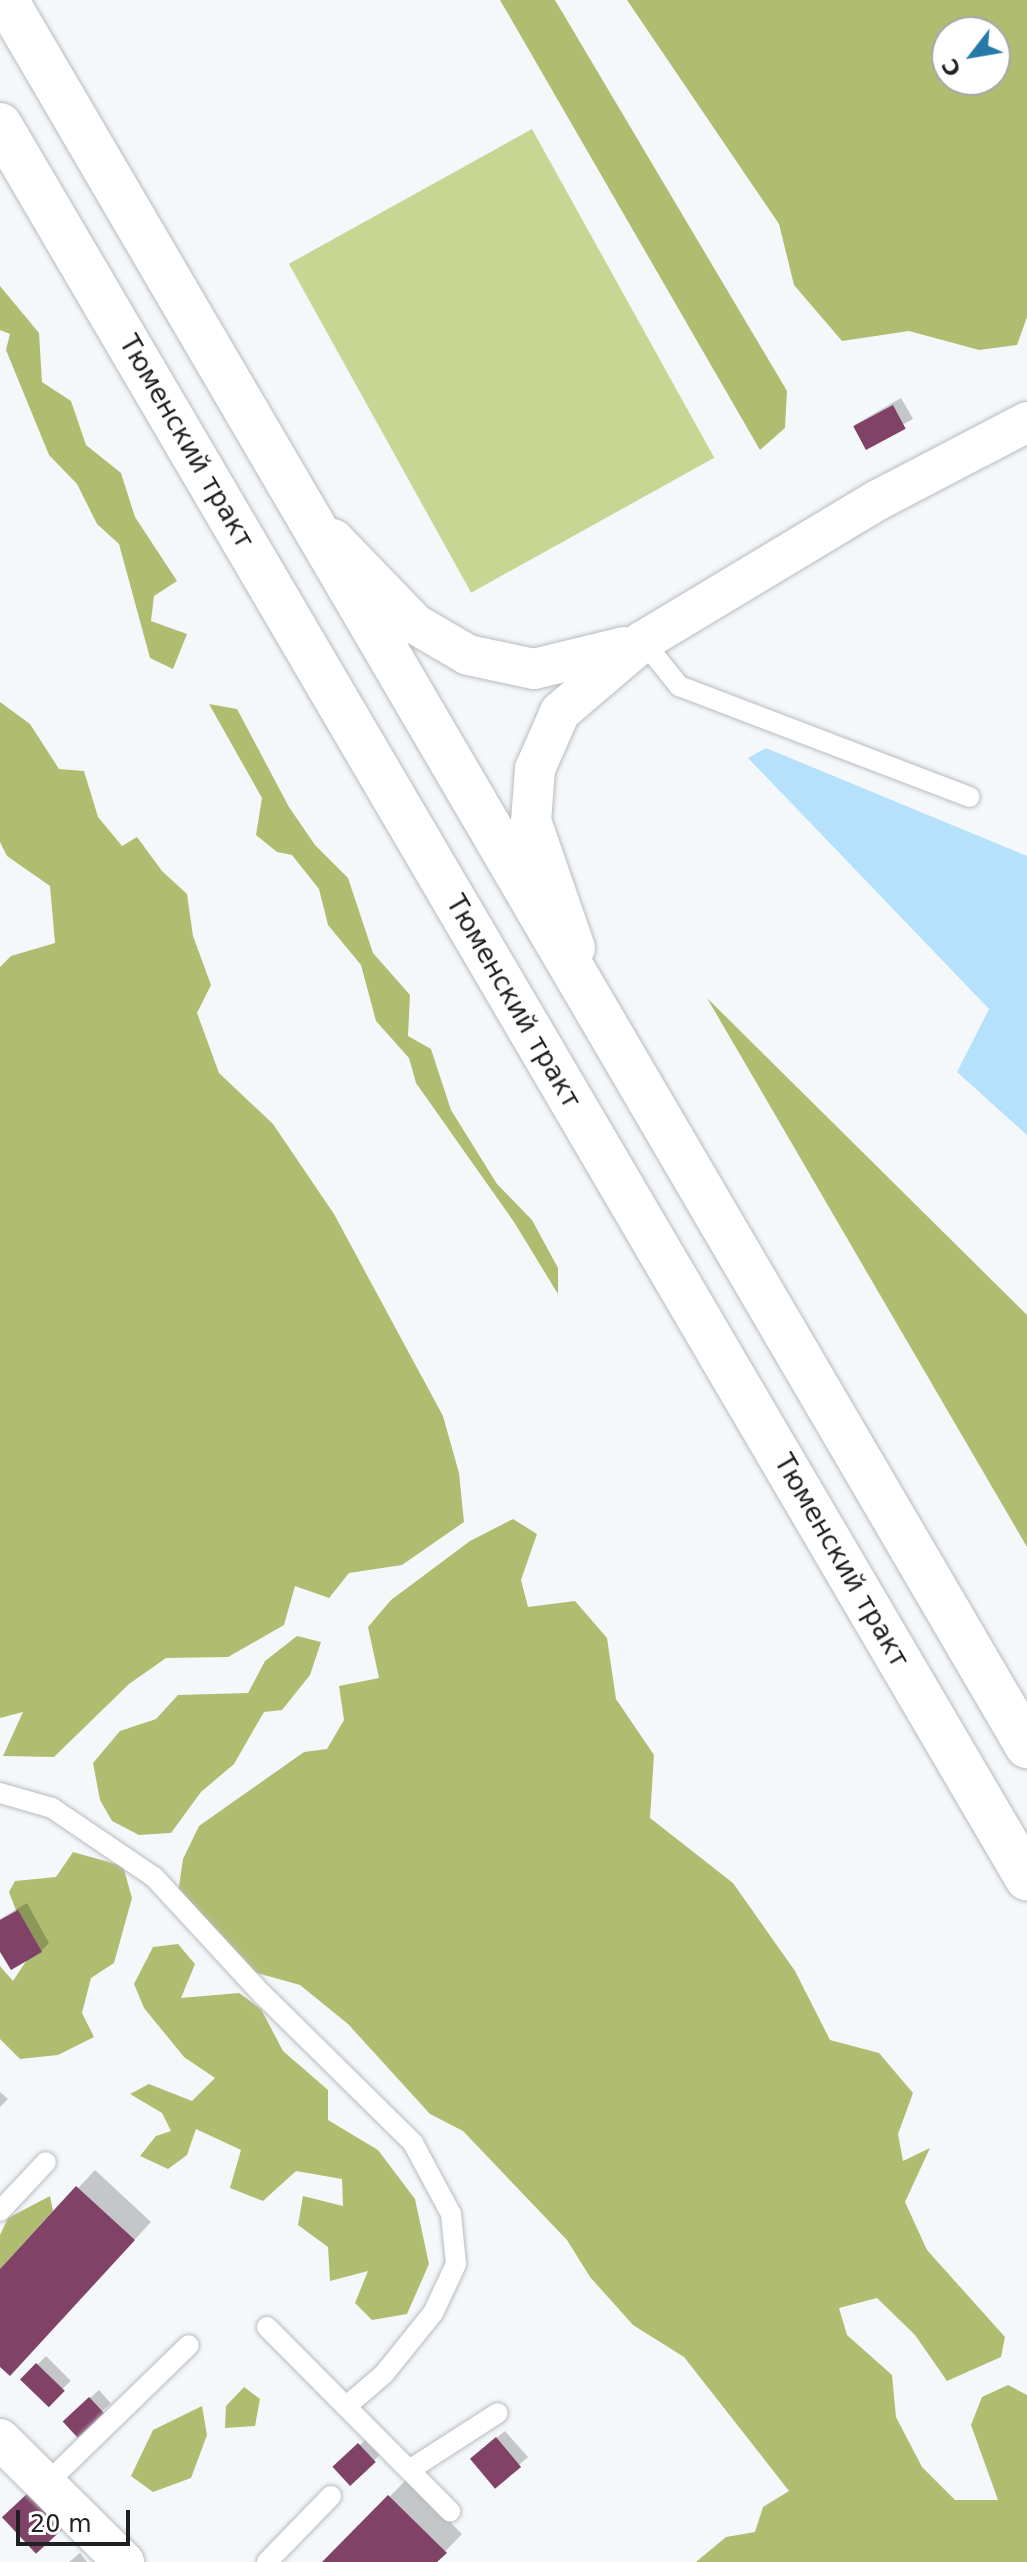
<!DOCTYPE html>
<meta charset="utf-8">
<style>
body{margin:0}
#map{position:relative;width:1027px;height:2562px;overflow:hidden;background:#f5f8fb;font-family:"DejaVu Sans",sans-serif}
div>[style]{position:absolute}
.green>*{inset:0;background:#c9d593;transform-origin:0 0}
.forest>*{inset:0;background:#b0bd71}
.water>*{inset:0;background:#b5e1fd}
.shadow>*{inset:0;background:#0003;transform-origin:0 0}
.building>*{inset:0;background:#814268;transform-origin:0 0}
.roads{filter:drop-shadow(0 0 2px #b8bbbe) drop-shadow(0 0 2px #b8bbbe)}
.lane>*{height:20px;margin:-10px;padding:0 10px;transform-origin:10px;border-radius:10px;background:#fff}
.street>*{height:40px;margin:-20px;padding:0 20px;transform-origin:20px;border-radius:20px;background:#fff}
.primary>*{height:44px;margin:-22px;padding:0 22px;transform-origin:22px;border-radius:22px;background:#fff}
span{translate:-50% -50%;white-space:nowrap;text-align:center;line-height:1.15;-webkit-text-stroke:8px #fff;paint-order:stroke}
.street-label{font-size:26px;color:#1f2021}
.north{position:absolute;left:931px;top:16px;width:80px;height:80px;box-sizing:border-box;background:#fff;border:2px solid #a5a6a6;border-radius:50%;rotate:239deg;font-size:22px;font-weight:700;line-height:32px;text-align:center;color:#1f2021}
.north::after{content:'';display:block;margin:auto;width:28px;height:36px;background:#257aaa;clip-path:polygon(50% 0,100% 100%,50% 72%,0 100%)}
.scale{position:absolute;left:16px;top:2510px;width:114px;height:36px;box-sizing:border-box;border:4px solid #1f2021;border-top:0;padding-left:10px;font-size:24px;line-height:28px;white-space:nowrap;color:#1f2021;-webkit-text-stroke:6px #fff;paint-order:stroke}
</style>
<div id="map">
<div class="green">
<div style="left:532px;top:129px;width:376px;height:278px;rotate:61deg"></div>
</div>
<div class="forest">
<div style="clip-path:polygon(500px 0,555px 0,787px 391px,785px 428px,760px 450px)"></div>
<div style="clip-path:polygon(evenodd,627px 0,1027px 0,1027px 317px,1017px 345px,979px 350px,909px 331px,842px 341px,794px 285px,779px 224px,627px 0,947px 32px,995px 32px,995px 80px,947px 80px,947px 32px)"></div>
<div style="clip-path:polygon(0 286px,39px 333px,42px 382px,71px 401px,86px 445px,121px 473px,135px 517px,177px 581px,154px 596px,151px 621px,187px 634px,173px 669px,150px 658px,119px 544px,97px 524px,77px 484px,49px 455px,6px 350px,10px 334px,0 330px)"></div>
<div style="clip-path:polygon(0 702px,30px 724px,59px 769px,84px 771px,98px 817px,122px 846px,137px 837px,162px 871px,187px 894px,193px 936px,211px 985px,197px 1013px,219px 1073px,273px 1124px,334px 1214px,443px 1416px,459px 1473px,464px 1522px,402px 1565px,349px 1573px,329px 1598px,295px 1586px,284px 1625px,228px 1657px,166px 1658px,129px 1684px,54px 1757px,3px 1756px,23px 1712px,0 1718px,0 967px,11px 956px,55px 943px,50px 886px,7px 856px,0 842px)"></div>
<div style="clip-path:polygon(209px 704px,237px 709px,289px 807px,315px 845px,348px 878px,373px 953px,410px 995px,408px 1036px,431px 1049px,451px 1110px,497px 1184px,532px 1220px,558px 1268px,558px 1294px,514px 1222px,416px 1083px,409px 1058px,376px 1021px,361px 965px,328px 925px,319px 889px,292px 855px,277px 852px,256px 835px,262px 798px)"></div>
<div style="clip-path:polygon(707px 998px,1027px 1315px,1027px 1547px)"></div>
<div style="clip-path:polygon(513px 1519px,537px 1534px,521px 1580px,528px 1607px,575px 1601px,607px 1638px,616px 1699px,654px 1755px,650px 1818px,733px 1883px,795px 1971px,830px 2040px,879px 2053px,913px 2093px,898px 2134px,903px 2161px,930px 2148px,905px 2202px,927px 2250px,1005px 2337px,1001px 2357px,947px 2381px,915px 2335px,877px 2298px,839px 2308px,847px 2335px,892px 2375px,896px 2417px,922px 2467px,955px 2500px,998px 2500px,971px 2425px,982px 2397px,1008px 2385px,1027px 2395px,1027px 2562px,696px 2562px,726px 2537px,755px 2532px,763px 2507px,789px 2491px,684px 2357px,633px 2325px,590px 2277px,567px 2240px,463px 2131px,430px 2114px,348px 2024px,300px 1985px,257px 1973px,213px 1946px,178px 1893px,183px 1859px,199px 1826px,304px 1752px,327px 1749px,344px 1720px,339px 1686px,379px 1678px,368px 1627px,391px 1600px,470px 1541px)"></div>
<div style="clip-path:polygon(297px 1636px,321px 1642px,310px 1675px,282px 1710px,264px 1712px,234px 1764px,201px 1792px,171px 1833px,139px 1835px,112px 1821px,100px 1800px,93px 1763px,120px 1731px,156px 1719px,178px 1695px,248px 1693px,265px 1661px)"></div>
<div style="clip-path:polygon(73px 1852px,123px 1866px,132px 1898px,114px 1963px,91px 1978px,82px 2013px,94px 2037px,58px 2055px,20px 2059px,0 2039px,0 1966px,13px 1981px,32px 1952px,9px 1892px,15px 1881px,56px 1877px)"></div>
<div style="clip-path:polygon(178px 1944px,195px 1964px,181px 1998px,239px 1993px,261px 2009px,283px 2051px,328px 2090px,328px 2120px,378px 2150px,415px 2199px,429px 2264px,407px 2314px,372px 2320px,355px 2303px,368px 2271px,330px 2281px,328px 2247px,298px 2225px,303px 2196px,343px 2206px,342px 2179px,296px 2171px,263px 2201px,230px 2188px,241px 2150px,196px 2129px,187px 2155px,168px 2169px,140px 2156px,156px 2136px,171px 2131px,162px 2113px,130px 2094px,149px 2084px,192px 2101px,215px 2078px,184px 2057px,144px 2008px,134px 1984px,153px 1947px)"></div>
<div style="clip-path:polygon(50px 2196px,53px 2211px,0 2269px,0 2235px,8px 2218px)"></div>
<div style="clip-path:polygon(244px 2387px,260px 2399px,255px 2426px,225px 2428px,226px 2406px)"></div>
<div style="clip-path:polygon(202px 2406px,207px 2435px,191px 2478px,153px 2492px,131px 2476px,153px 2430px)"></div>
</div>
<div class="water">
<div style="clip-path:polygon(766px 748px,1027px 856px,1027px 1135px,957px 1072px,989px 1009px,748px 758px)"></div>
</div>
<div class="shadow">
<div style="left:901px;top:398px;width:24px;height:54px;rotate:60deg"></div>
<div style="clip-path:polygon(27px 1903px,49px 1943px,41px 1951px,0 1948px,0 1919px)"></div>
<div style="clip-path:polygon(0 2092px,8px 2099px,0 2107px)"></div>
<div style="clip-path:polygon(95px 2170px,151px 2222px,27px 2356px,0 2364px,0 2272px)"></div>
<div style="left:46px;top:2356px;width:35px;height:34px;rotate:45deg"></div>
<div style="left:99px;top:2390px;width:18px;height:46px;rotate:49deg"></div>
<div style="clip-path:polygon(505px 2431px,528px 2457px,495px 2486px,480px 2451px)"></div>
<div style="left:368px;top:2437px;width:21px;height:45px;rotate:45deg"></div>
<div style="clip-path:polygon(407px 2479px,462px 2534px,435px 2562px,325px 2562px)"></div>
<div style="clip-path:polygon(80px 2553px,87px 2562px,69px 2562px)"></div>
</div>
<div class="building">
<div style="left:893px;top:405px;width:27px;height:45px;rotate:62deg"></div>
<div style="clip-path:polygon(18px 1910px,42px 1952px,11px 1970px,0 1952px,0 1920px)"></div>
<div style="clip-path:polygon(76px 2186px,135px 2240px,10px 2376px,0 2367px,0 2269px)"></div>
<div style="left:36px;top:2363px;width:40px;height:23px;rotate:44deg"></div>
<div style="left:89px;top:2397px;width:22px;height:36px;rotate:47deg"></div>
<div style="left:496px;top:2437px;width:39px;height:34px;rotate:50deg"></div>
<div style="left:358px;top:2443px;width:26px;height:35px;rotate:47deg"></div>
<div style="left:29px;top:2492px;width:50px;height:37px;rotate:47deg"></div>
<div style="clip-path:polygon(388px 2495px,447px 2553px,437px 2562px,322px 2562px)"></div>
</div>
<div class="roads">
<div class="lane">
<div style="left:643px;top:641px;width:58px;rotate:51.3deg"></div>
<div style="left:679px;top:686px;width:311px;rotate:20.9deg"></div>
<div style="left:0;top:1793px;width:54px;rotate:16.1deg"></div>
<div style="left:52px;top:1808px;width:123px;rotate:34.1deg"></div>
<div style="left:154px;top:1877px;width:161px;rotate:47.3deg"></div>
<div style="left:263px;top:1995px;width:211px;rotate:44.6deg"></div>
<div style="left:413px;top:2143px;width:81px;rotate:61.8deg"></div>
<div style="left:451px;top:2214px;width:50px;rotate:84.3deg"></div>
<div style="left:456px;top:2264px;width:54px;rotate:115.1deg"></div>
<div style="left:433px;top:2313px;width:78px;rotate:128.8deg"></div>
<div style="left:384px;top:2374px;width:46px;rotate:139.4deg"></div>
<div style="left:0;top:2211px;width:67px;rotate:-46.8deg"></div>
<div style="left:267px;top:2327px;width:260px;rotate:45.2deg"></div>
<div style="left:411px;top:2469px;width:103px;rotate:-32.8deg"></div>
<div style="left:46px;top:2484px;width:199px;rotate:-44.2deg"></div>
<div style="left:267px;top:2562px;width:92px;rotate:-45.9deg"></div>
</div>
<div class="street">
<div style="left:333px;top:539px;width:118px;rotate:46deg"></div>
<div style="left:415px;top:624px;width:61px;rotate:30.3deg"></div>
<div style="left:468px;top:655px;width:67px;rotate:12deg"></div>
<div style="left:534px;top:669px;width:93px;rotate:-13.7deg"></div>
<div style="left:575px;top:948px;width:134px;rotate:-109.1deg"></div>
<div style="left:531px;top:821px;width:52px;rotate:-85.6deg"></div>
<div style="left:535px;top:769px;width:62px;rotate:-66.3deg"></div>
<div style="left:560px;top:712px;width:109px;rotate:-40.5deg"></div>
<div style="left:643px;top:641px;width:274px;rotate:-31deg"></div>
<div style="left:878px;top:500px;width:168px;rotate:-27.6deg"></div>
<div style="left:0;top:2439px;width:175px;rotate:44.8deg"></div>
</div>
<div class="primary">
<div style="left:6px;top:0;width:2023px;rotate:59.68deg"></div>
<div style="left:0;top:125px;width:2032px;rotate:59.64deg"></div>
</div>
</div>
<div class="street-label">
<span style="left:186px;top:442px;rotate:60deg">Тюменский тракт</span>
<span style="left:513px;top:1002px;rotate:60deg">Тюменский тракт</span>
<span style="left:841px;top:1561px;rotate:60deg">Тюменский тракт</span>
</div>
<div class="north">С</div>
<div class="scale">20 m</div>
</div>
